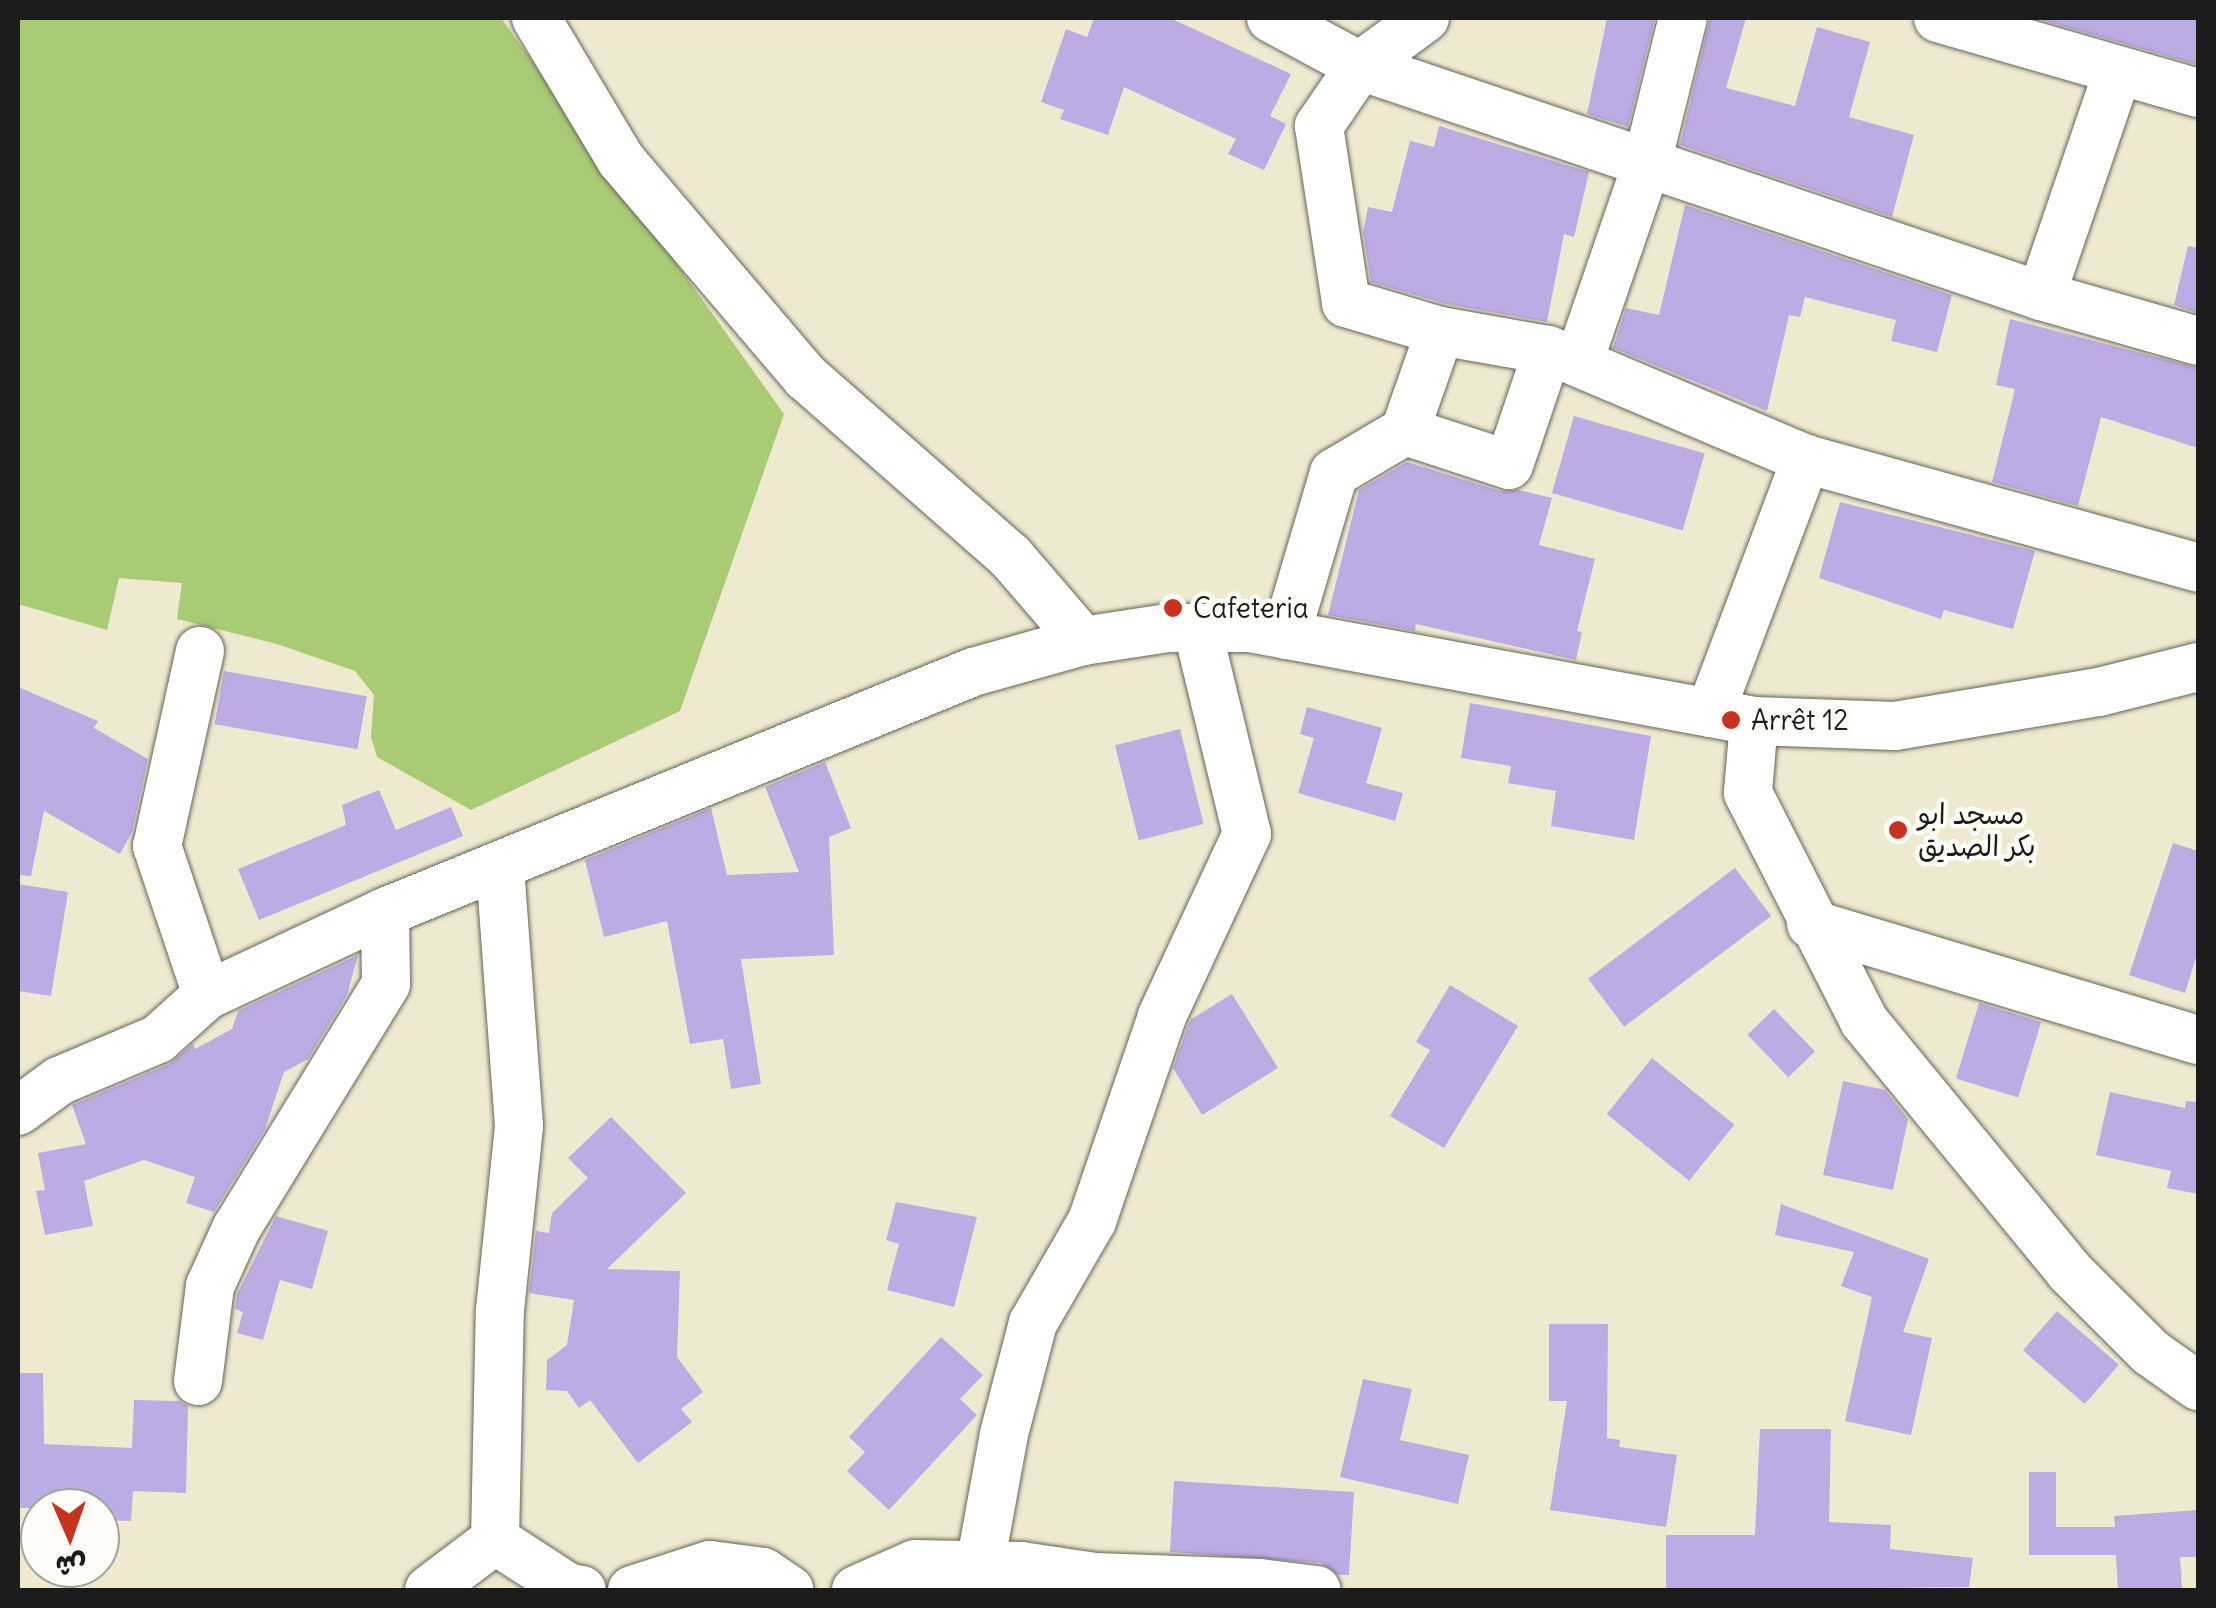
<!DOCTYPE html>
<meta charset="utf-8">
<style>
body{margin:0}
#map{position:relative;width:2216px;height:1608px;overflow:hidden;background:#efeacf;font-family:Delius,"Playpen Sans Arabic",sans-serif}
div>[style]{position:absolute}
.green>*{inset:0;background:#a8cb74}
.building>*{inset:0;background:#bdabe3;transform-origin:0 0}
.roads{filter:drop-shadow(0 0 2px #66645b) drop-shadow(0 0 2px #66645b)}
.minor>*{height:48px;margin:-24px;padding:0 24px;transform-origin:24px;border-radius:24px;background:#fff}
.dots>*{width:28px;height:28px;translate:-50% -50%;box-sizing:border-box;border:5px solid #fdfcf7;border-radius:50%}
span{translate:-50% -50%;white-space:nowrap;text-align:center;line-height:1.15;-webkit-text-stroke:9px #fdfcf7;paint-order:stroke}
.poi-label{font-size:28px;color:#1c1c1c}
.left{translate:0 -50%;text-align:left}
.frame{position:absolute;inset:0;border:20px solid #1c1c1c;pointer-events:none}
.north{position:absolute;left:20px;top:1488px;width:100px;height:100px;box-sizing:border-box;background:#fdfcf7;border:2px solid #a3a29f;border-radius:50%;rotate:178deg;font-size:28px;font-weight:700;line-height:40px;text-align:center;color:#1c1c1c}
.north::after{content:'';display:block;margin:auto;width:35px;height:45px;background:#c8321e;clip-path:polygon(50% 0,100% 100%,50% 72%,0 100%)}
</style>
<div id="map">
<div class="green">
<div style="clip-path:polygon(18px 18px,501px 18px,784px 414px,680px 711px,471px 810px,377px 757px,371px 737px,374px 695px,355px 671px,277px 644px,177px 619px,182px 583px,119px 578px,107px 630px,18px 604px)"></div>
</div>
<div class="building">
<div style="clip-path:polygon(1094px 18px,1170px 18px,1291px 74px,1270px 116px,1286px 124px,1264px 170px,1228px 154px,1236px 139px,1124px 87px,1108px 135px,1060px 119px,1064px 110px,1041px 102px,1066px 29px,1087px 37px)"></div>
<div style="clip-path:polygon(1607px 18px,1655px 18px,1628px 127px,1587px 114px)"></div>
<div style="clip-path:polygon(1710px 18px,1746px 18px,1726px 88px,1795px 106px,1817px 27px,1870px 42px,1849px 117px,1914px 135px,1892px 217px,1680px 145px)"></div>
<div style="clip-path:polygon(2035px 18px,2198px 18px,2198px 65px)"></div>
<div style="clip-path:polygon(1439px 126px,1589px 172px,1574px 237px,1564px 234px,1547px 322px,1446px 304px,1371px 282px,1363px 232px,1368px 207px,1392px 212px,1410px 141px,1434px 147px)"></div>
<div style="clip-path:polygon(1685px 205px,1952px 295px,1937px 352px,1891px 341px,1896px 320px,1805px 297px,1800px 317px,1789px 315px,1767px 411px,1613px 348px,1626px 308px,1659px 315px)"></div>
<div style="clip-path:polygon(2188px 246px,2198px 248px,2198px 313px,2174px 305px)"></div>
<div style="clip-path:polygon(2010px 319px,2198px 368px,2198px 448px,2101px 417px,2078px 506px,1992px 482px,2015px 389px,1996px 385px)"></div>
<div style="left:1574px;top:416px;width:136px;height:80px;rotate:16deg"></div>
<div style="clip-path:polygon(1407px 462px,1500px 491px,1519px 490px,1552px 498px,1539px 545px,1595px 559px,1577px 631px,1582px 632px,1576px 660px,1416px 624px,1415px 631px,1328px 615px,1359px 490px)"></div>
<div style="clip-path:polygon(1840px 502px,2035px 551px,2013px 629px,1944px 610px,1941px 619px,1819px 578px)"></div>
<div style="left:224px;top:671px;width:145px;height:54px;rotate:10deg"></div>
<div style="clip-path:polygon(18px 687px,98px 721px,94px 728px,148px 759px,132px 832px,120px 854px,44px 811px,31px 876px,18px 875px)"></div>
<div style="clip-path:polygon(1470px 703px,1651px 736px,1634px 840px,1551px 826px,1556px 791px,1508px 783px,1511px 766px,1461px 758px)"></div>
<div style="clip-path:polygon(1307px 707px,1382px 728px,1366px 783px,1403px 793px,1395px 821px,1298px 793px,1314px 738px,1300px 734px)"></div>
<div style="left:1180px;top:729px;width:98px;height:67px;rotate:76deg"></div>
<div style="clip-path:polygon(825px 762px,851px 828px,829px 837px,834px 955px,741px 959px,761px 1084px,731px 1089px,723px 1039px,690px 1044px,667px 921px,604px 937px,585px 860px,711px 808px,727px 875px,799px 872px,765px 787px)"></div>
<div style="clip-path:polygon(379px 790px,396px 830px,451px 807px,463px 836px,259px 920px,238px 869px,346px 825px,342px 805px)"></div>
<div style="clip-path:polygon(2173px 843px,2198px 851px,2198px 951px,2185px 993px,2129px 975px)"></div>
<div style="left:1735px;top:868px;width:60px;height:184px;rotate:53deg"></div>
<div style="clip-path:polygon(18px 884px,68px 892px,51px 996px,18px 991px)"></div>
<div style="clip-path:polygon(358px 955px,347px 995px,308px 1059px,284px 1072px,265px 1129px,214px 1212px,186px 1203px,195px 1177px,144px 1160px,84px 1181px,93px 1226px,45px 1235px,36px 1191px,45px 1190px,38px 1153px,86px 1144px,72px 1105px,169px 1064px,193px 1044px,195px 1049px,232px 1029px,238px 1011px)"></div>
<div style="clip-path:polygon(1450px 985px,1518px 1026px,1444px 1148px,1390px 1116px,1430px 1050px,1416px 1042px)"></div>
<div style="clip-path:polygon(1232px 994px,1278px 1068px,1202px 1115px,1173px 1068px,1190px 1020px)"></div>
<div style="left:1979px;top:1003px;width:65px;height:79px;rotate:17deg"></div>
<div style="left:1774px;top:1009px;width:59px;height:37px;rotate:46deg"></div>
<div style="left:1652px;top:1058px;width:106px;height:72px;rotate:39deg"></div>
<div style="clip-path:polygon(1843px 1081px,1885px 1090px,1908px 1119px,1893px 1190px,1823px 1175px)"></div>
<div style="clip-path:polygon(2110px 1092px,2185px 1108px,2186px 1101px,2198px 1102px,2198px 1194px,2167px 1188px,2171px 1171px,2096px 1155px)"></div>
<div style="clip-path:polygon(611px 1117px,686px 1193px,607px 1269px,680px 1271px,677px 1357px,703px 1392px,681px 1409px,692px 1422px,638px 1463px,590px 1400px,579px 1408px,567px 1391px,546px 1390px,547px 1360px,567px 1345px,574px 1300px,529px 1293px,536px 1231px,549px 1233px,552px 1213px,588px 1178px,568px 1158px)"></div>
<div style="clip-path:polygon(896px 1202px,977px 1217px,954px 1307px,887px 1290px,899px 1244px,886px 1240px)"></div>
<div style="clip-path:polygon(1781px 1204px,1929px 1259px,1903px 1332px,1932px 1338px,1911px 1435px,1845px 1421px,1872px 1297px,1841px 1286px,1854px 1252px,1775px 1235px)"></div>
<div style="clip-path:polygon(276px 1216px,328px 1231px,312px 1289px,280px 1280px,263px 1340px,237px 1333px,243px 1312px,235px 1309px,237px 1294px)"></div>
<div style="left:2057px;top:1311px;width:82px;height:52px;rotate:41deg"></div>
<div style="clip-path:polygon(1549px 1324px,1608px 1324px,1607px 1438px,1620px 1440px,1619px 1447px,1677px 1455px,1666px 1527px,1550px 1510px,1567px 1401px,1549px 1401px)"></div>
<div style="clip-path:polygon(941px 1337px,983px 1375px,960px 1399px,977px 1415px,889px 1510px,847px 1471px,865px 1452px,849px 1437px)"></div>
<div style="clip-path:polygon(18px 1373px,43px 1373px,44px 1444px,132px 1448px,134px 1400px,180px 1401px,188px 1406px,186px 1493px,133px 1491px,131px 1521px,100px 1520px,100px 1508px,18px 1508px)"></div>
<div style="clip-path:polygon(1363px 1379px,1412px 1389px,1400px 1440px,1469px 1455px,1458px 1504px,1340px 1477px)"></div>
<div style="clip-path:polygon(1760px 1429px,1831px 1429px,1829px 1522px,1891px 1525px,1890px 1549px,1973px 1558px,1969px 1587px,1666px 1590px,1666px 1535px,1755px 1535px)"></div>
<div style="clip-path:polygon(2029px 1472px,2056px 1472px,2056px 1527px,2115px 1527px,2114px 1516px,2198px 1510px,2198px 1557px,2180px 1557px,2182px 1590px,2118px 1590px,2116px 1555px,2029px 1555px)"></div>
<div style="clip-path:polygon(1174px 1481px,1354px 1492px,1349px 1575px,1339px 1575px,1320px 1563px,1170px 1552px)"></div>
</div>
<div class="roads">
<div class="minor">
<div style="left:536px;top:18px;width:165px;rotate:59.1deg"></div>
<div style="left:621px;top:160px;width:285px;rotate:49.6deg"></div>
<div style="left:806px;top:377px;width:271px;rotate:41.3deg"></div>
<div style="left:1010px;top:556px;width:112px;rotate:49.3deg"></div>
<div style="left:1271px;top:18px;width:101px;rotate:28.3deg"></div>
<div style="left:1360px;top:66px;width:719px;rotate:18.66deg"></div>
<div style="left:2041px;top:296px;width:238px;rotate:-71.1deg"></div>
<div style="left:1425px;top:18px;width:81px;rotate:143.6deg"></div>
<div style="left:1360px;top:66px;width:73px;rotate:124.3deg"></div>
<div style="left:1319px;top:126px;width:179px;rotate:81.3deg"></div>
<div style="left:1346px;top:303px;width:98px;rotate:16.6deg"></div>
<div style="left:1440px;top:331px;width:110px;rotate:10deg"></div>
<div style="left:1548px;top:350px;width:280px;rotate:22.9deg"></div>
<div style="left:1806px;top:459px;width:407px;rotate:15.5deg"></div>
<div style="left:1938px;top:18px;width:271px;rotate:16.1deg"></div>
<div style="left:2041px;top:296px;width:163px;rotate:16deg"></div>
<div style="left:1440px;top:331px;width:106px;rotate:109.3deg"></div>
<div style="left:1405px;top:431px;width:109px;rotate:18.1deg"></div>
<div style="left:1509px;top:465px;width:121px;rotate:-71.3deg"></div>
<div style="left:1579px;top:361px;width:209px;rotate:-71deg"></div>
<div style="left:1647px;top:163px;width:149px;rotate:-76.1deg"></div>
<div style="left:1286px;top:635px;width:169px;rotate:-73.5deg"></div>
<div style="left:1334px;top:473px;width:82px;rotate:-30.6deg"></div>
<div style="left:200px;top:651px;width:200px;rotate:102.4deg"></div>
<div style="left:157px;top:846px;width:157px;rotate:71.4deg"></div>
<div style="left:1710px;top:713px;width:272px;rotate:-69.3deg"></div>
<div style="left:1754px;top:721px;width:72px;rotate:94.8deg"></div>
<div style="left:1748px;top:793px;width:256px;rotate:63deg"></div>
<div style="left:1864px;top:1021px;width:323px;rotate:50.6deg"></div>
<div style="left:2069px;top:1271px;width:115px;rotate:45deg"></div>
<div style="left:2150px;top:1352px;width:59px;rotate:35.3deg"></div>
<div style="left:1811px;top:924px;width:404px;rotate:16.7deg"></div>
<div style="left:18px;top:1111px;width:51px;rotate:-36.2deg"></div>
<div style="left:59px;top:1081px;width:108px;rotate:-23deg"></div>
<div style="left:158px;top:1039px;width:66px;rotate:-41.9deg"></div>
<div style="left:207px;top:995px;width:196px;rotate:-25deg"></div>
<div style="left:385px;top:912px;width:635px;rotate:-22.2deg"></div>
<div style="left:973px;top:672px;width:114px;rotate:-15.7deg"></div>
<div style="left:1083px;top:641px;width:86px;rotate:-8.7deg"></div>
<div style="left:1168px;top:628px;width:81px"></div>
<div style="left:1249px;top:628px;width:513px;rotate:10.43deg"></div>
<div style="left:1754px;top:721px;width:141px;rotate:2deg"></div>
<div style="left:1895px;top:726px;width:207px;rotate:-9.5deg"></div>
<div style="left:2099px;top:692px;width:102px;rotate:-14.2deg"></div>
<div style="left:198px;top:1381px;width:96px;rotate:-82.8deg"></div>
<div style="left:210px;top:1286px;width:63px;rotate:-65.5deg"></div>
<div style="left:236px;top:1229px;width:287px;rotate:-58.5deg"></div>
<div style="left:386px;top:984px;width:72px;rotate:-90.8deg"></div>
<div style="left:495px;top:1540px;width:230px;rotate:-88.8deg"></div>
<div style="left:500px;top:1310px;width:185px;rotate:-84.1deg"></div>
<div style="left:519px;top:1126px;width:259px;rotate:-94.2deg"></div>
<div style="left:495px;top:1540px;width:88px;rotate:33deg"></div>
<div style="left:569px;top:1588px;width:13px;rotate:9deg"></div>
<div style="left:980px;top:1565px;width:133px;rotate:-79.6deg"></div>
<div style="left:1004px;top:1434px;width:115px;rotate:-75.4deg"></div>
<div style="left:1033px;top:1323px;width:118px;rotate:-60deg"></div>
<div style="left:1092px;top:1221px;width:217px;rotate:-71.1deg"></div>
<div style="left:1162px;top:1016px;width:201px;rotate:-65deg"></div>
<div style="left:1247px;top:834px;width:212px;rotate:-103.6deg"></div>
<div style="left:429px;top:1590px;width:83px;rotate:-37.1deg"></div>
<div style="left:632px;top:1590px;width:82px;rotate:-17.8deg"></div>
<div style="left:710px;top:1565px;width:53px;rotate:7.5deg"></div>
<div style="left:763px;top:1572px;width:32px;rotate:34deg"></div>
<div style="left:856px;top:1590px;width:64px;rotate:-23.8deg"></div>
<div style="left:915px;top:1564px;width:106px;rotate:1.1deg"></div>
<div style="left:1021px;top:1566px;width:75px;rotate:8.5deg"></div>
<div style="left:1095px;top:1577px;width:165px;rotate:2.1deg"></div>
<div style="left:1260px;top:1583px;width:57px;rotate:7deg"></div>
</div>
</div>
<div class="dots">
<div style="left:1173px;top:608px;background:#c8321e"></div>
<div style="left:1731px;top:720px;background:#c8321e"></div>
<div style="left:1898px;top:830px;background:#c8321e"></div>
</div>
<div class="poi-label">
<span class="left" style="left:1193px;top:608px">Cafeteria</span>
<span class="left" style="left:1751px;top:720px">Arrêt 12</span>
<span class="left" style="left:1918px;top:830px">مسجد ابو<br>بكر الصديق</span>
</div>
<div class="frame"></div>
<div class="north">ش</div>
</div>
